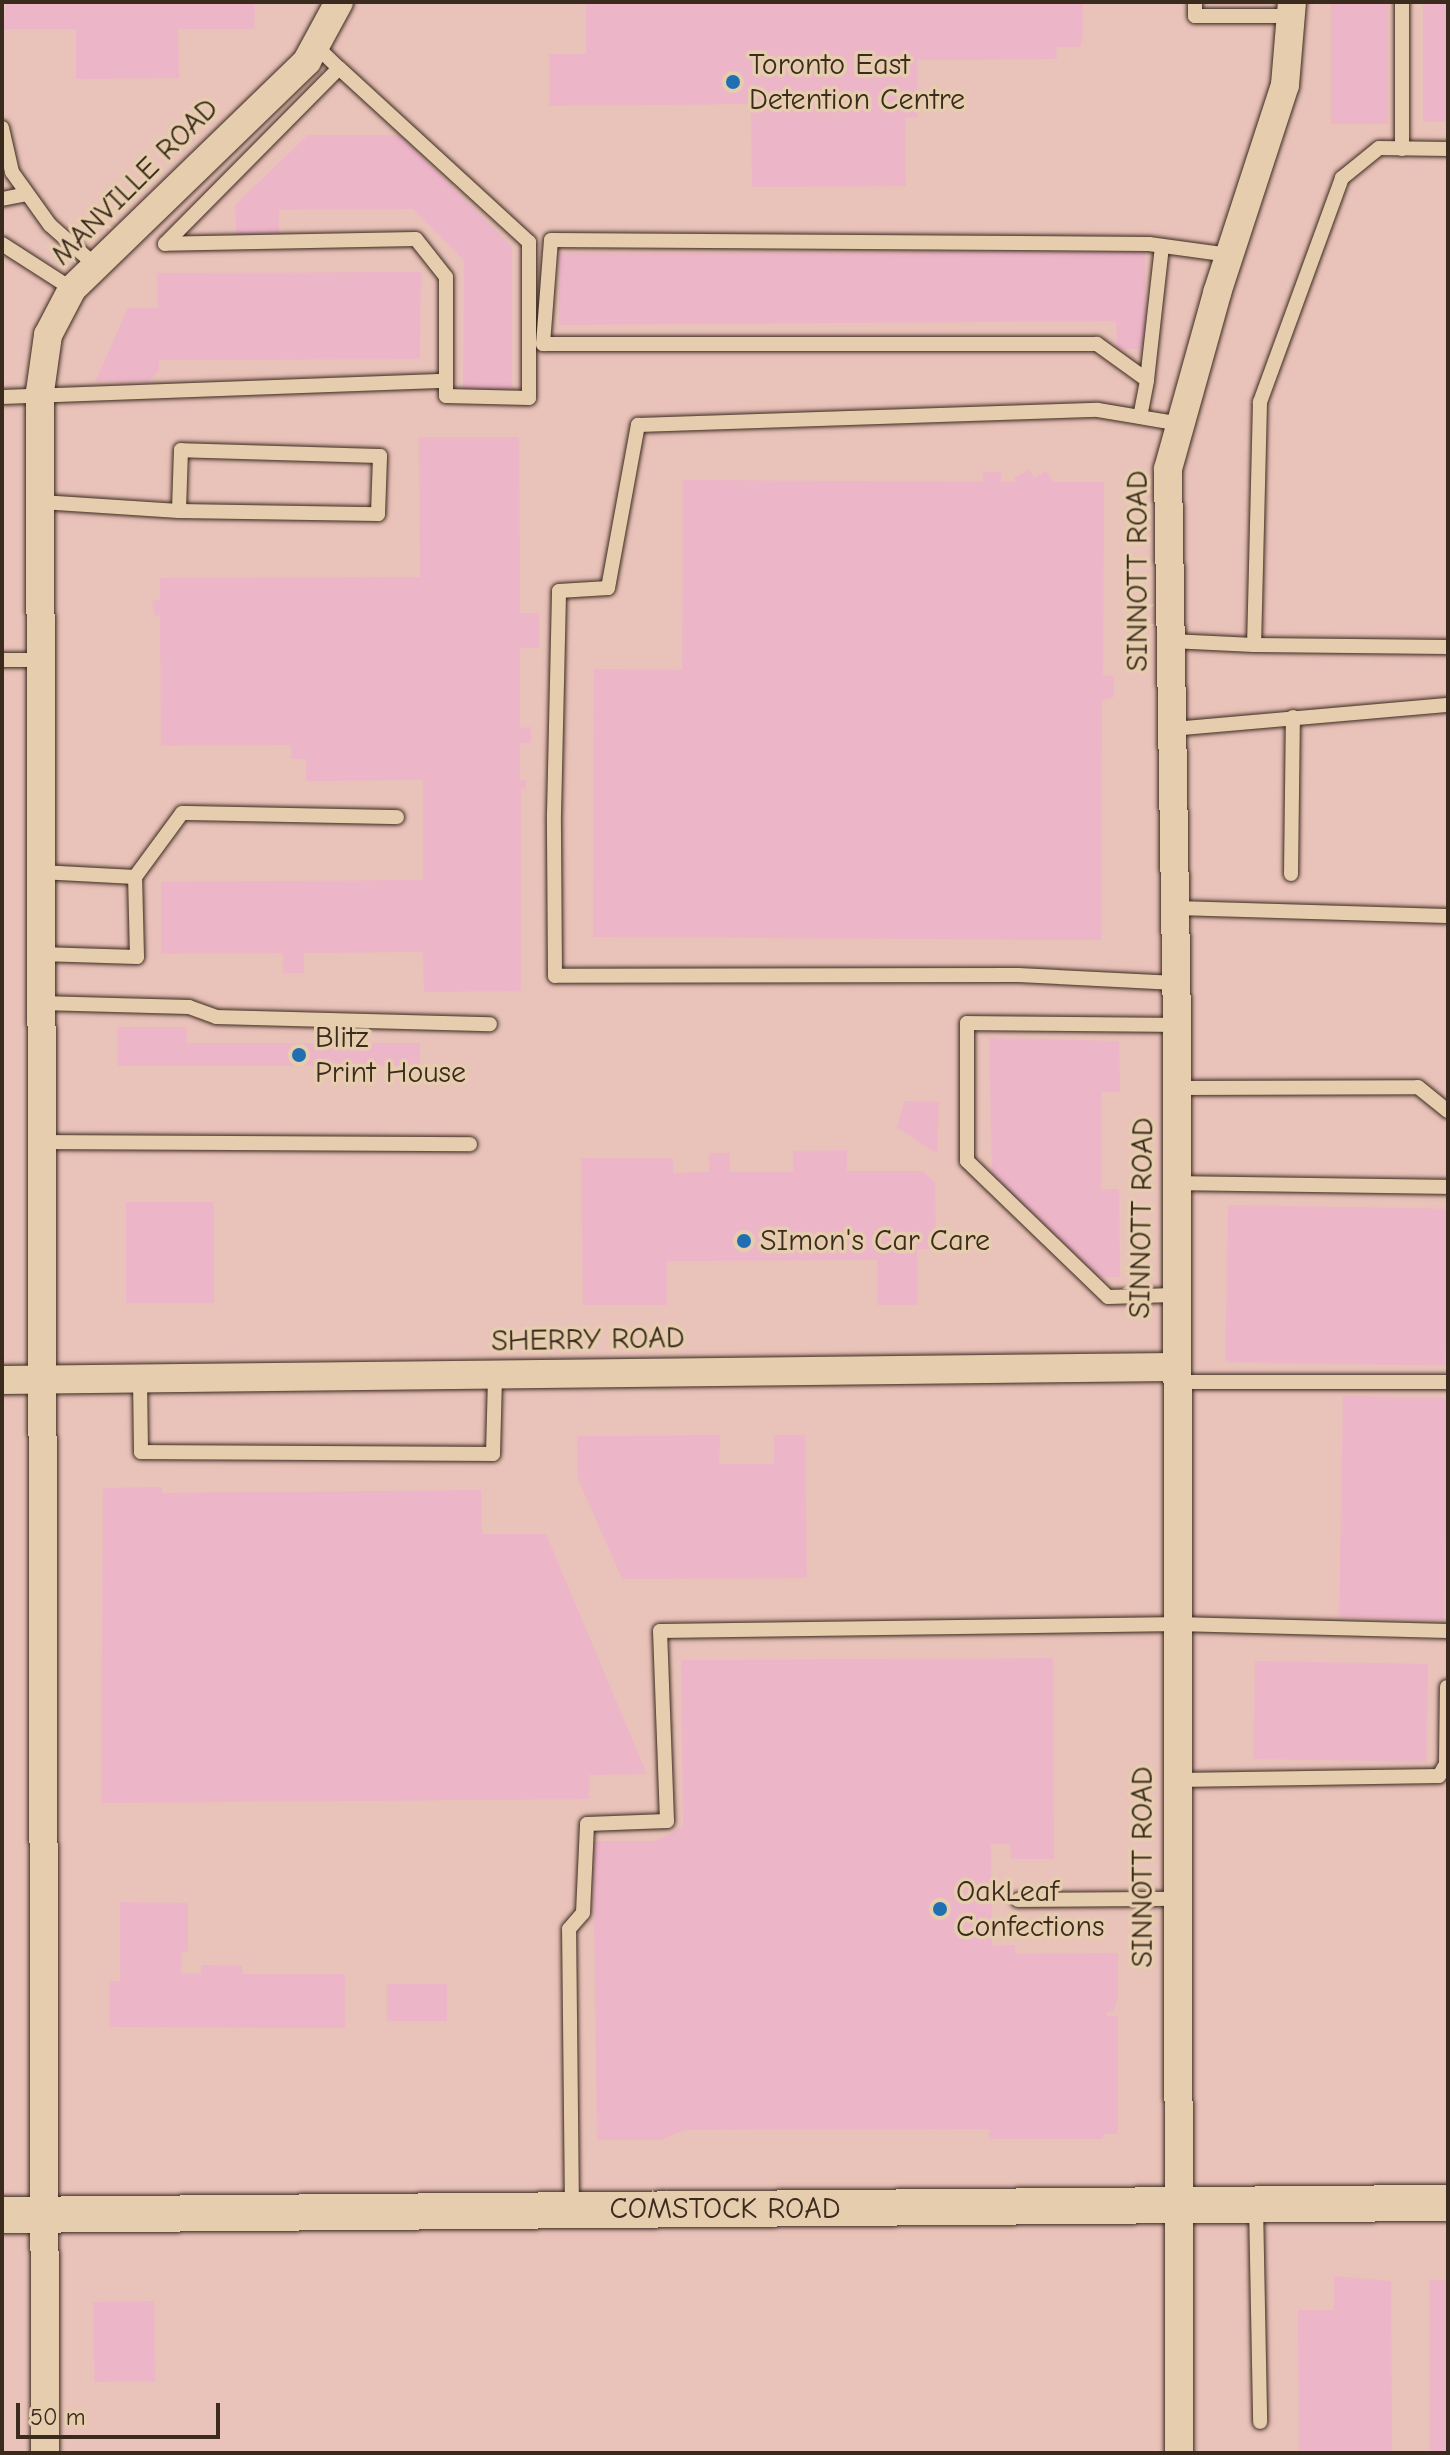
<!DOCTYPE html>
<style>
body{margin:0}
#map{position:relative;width:1450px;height:2455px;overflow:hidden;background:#e7c8b2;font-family:"Comic Neue",sans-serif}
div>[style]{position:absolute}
.built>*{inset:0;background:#e9c2b9;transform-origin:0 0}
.building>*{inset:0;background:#edb5c8;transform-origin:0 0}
.roads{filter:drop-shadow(0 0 2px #3b2a1e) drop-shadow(0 0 2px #3b2a1e)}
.service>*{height:14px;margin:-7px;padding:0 7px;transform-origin:7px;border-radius:7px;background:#e5cdad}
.minor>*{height:28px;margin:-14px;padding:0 14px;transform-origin:14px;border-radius:14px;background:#e5cdad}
.tertiary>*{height:36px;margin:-18px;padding:0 18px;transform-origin:18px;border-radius:18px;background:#e5cdad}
.dots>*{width:22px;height:22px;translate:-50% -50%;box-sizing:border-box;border:4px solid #e5cdad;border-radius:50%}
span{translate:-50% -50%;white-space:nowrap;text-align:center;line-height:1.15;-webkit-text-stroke:7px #e5cdad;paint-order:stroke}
.poi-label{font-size:30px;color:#3b2a1e}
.left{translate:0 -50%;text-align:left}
.street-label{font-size:30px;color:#3b2a1e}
.frame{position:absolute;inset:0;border:4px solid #3b2a1e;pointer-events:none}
.scale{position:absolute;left:16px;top:2403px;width:204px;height:36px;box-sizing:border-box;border:4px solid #3b2a1e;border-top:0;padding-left:10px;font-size:24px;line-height:28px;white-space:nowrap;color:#3b2a1e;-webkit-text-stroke:6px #e5cdad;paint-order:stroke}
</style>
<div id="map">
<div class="built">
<div style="left:2px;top:2px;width:1446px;height:2451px"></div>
</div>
<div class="building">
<div style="clip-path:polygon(6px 2px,255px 2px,254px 29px,178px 29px,179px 78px,76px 79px,76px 29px,4px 29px)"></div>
<div style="clip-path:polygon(586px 2px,1083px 2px,1083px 34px,1080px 47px,1056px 47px,1057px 59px,917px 60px,918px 118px,905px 118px,906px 186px,752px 187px,751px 104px,549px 106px,549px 54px,586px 54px)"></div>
<div style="left:1331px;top:2px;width:57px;height:122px"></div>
<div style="left:1423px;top:2px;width:25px;height:120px"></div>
<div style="clip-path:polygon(308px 135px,400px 135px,512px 247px,512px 387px,507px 392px,463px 392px,464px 260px,413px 209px,279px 210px,279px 235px,236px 235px,235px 205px)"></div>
<div style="clip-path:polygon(1145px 252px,1146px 349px,1117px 349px,1116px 321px,559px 325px,559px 253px)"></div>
<div style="clip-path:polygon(421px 272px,420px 359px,159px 360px,159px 370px,148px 382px,95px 382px,128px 308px,158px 308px,157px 273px)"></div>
<div style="clip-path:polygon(419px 437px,519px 437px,520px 613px,539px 613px,539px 648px,520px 648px,520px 728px,531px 727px,531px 743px,520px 743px,520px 780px,526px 780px,526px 789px,521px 788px,521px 991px,424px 992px,423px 952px,304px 953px,304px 973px,283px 973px,283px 953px,161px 954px,161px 882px,423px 880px,423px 780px,306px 781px,306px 759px,291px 759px,291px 745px,161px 746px,160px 615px,155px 616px,152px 601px,160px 599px,160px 578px,420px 577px)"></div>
<div style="clip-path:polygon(1029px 470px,1034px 478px,1046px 471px,1053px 482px,1104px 482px,1103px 675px,1114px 676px,1114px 697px,1102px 700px,1101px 940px,593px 937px,594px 669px,682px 670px,683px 480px,983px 482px,983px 472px,1001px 472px,1001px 482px,1016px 482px,1014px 478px)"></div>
<div style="clip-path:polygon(117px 1027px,187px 1027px,187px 1043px,420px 1043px,420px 1066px,118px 1066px)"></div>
<div style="clip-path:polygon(989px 1038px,1119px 1041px,1120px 1092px,1101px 1092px,1101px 1189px,1119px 1189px,1120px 1277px,1098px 1277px,992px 1175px)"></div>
<div style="clip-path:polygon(905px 1101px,939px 1102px,937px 1154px,897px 1127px)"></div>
<div style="clip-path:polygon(847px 1150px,847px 1171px,923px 1171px,935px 1183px,936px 1249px,917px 1249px,917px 1305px,877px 1305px,877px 1260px,667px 1261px,667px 1305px,583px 1305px,581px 1158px,673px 1158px,673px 1173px,709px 1172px,709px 1153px,730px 1153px,730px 1172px,793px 1172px,793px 1151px)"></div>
<div style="left:126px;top:1202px;width:88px;height:101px"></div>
<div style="left:1228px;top:1205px;width:220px;height:157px;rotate:1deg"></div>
<div style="left:1343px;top:1396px;width:105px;height:222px;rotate:1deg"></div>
<div style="clip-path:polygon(720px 1435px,719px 1464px,774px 1464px,774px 1435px,805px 1435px,807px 1578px,622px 1579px,578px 1479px,577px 1436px)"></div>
<div style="clip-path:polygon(162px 1487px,162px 1493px,481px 1490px,482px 1534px,546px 1534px,647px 1774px,589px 1775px,589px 1799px,101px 1803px,103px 1488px)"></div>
<div style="clip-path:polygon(1053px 1658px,1054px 1859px,1011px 1859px,1010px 1844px,991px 1844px,992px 1946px,1015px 1945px,1015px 1954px,1118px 1953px,1118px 1997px,1114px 2011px,1107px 2012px,1107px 2016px,1118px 2016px,1118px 2134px,1103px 2134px,1103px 2139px,989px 2139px,989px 2129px,684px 2130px,661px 2140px,597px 2140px,593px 1841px,655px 1841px,683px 1827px,681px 1660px)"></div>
<div style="left:1255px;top:1661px;width:173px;height:98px;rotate:1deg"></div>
<div style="clip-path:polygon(120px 1902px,188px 1903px,188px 1951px,181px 1952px,181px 1973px,201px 1974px,201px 1965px,242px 1966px,242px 1974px,345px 1974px,345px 2028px,109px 2027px,109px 1981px,120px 1981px)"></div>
<div style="left:387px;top:1984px;width:60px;height:37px"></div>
<div style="clip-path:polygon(1334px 2276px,1391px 2281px,1392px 2453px,1299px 2453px,1298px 2310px,1334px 2310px)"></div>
<div style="left:1429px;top:2280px;width:19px;height:173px"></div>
<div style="left:154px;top:2301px;width:80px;height:61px;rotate:89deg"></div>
</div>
<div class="roads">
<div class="service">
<div style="left:1195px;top:2px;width:14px;rotate:90deg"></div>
<div style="left:1195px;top:16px;width:96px"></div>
<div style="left:1402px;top:2px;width:147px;rotate:90deg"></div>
<div style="left:315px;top:45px;width:33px;rotate:44deg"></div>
<div style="left:339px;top:68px;width:258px;rotate:42.5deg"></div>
<div style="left:529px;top:242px;width:156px;rotate:90deg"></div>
<div style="left:529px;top:398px;width:83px;rotate:-178.6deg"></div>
<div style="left:446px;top:396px;width:119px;rotate:-90deg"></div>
<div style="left:446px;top:277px;width:48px;rotate:-128.3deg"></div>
<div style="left:416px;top:239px;width:251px;rotate:178.9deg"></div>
<div style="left:165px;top:244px;width:247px;rotate:-45.3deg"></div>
<div style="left:2px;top:128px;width:45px;rotate:77.2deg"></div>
<div style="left:12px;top:172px;width:65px;rotate:54.4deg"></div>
<div style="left:50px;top:225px;width:60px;rotate:41.6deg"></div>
<div style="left:1448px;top:149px;width:69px;rotate:-179.2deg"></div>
<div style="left:1379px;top:148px;width:48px;rotate:141deg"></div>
<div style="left:1342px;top:178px;width:239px;rotate:110.1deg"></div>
<div style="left:1260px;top:402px;width:243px;rotate:91.4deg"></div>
<div style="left:1254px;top:645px;width:194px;rotate:0.6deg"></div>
<div style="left:2px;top:199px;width:25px;rotate:-11deg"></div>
<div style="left:2px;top:244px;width:83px;rotate:32.7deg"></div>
<div style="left:1147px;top:380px;width:135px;rotate:-83.6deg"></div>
<div style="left:2px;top:397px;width:444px;rotate:-2.1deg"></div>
<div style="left:1140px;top:417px;width:38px;rotate:-79deg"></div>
<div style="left:1147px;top:380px;width:62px;rotate:-144.2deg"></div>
<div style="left:1097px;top:344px;width:554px;rotate:180deg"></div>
<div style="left:543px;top:344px;width:104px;rotate:-85.6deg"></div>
<div style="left:551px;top:240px;width:598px;rotate:0.38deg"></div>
<div style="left:1149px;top:244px;width:81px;rotate:7.8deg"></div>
<div style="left:41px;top:502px;width:138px;rotate:3.7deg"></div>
<div style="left:179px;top:511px;width:199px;rotate:0.9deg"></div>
<div style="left:378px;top:514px;width:58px;rotate:-88deg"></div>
<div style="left:380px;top:456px;width:199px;rotate:-178.3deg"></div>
<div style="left:181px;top:450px;width:61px;rotate:91.9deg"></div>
<div style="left:1171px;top:641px;width:83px;rotate:2.8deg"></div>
<div style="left:2px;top:660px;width:38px"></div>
<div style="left:1172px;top:729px;width:277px;rotate:-5deg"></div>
<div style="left:40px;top:872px;width:95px;rotate:3deg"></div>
<div style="left:135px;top:877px;width:79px;rotate:-53.7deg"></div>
<div style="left:182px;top:813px;width:215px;rotate:1.1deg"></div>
<div style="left:1291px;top:874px;width:157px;rotate:-89.3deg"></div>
<div style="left:1175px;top:908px;width:273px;rotate:1.7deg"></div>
<div style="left:40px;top:954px;width:97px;rotate:1.8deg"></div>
<div style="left:137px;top:957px;width:80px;rotate:-91.4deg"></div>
<div style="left:1176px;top:983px;width:158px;rotate:-177.1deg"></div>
<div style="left:1018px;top:975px;width:463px;rotate:179.9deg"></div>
<div style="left:555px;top:976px;width:162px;rotate:-90.4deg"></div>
<div style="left:554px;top:814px;width:223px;rotate:-88.7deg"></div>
<div style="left:559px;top:591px;width:49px;rotate:-3.5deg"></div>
<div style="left:608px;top:588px;width:166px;rotate:-79.6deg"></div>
<div style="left:638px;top:425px;width:460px;rotate:-1.9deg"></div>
<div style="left:1098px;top:410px;width:84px;rotate:9.6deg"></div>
<div style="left:40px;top:1003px;width:149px;rotate:1.5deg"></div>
<div style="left:189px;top:1007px;width:29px;rotate:20deg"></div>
<div style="left:216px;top:1017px;width:274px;rotate:1.5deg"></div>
<div style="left:1177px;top:1088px;width:241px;rotate:-0.2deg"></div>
<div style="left:1418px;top:1087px;width:38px;rotate:39deg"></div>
<div style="left:41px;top:1142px;width:429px;rotate:0.3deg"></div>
<div style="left:1176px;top:1183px;width:272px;rotate:0.8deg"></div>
<div style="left:1174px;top:1295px;width:66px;rotate:178.3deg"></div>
<div style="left:1108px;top:1297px;width:196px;rotate:-136deg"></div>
<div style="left:967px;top:1161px;width:138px;rotate:-90deg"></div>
<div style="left:967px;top:1023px;width:210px;rotate:0.5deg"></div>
<div style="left:140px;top:1379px;width:73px;rotate:89.2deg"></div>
<div style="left:141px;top:1452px;width:352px;rotate:0.3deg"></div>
<div style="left:493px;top:1454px;width:79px;rotate:-88.5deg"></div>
<div style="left:1175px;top:1382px;width:273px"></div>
<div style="left:1177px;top:1780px;width:262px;rotate:-0.9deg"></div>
<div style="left:1439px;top:1776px;width:14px;rotate:-60deg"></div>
<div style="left:1446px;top:1764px;width:77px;rotate:-89.3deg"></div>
<div style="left:1018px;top:1900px;width:160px;rotate:-0.4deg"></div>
<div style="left:1256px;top:2205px;width:217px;rotate:88.9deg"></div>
<div style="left:572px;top:2209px;width:280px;rotate:-90.6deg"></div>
<div style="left:569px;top:1929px;width:21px;rotate:-49deg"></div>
<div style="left:583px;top:1913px;width:89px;rotate:-87.4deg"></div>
<div style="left:587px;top:1824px;width:80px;rotate:-2.1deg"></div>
<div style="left:667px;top:1821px;width:190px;rotate:-92.1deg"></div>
<div style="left:660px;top:1631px;width:516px;rotate:-0.78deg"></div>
<div style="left:1176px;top:1624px;width:272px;rotate:1.5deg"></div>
</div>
<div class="minor">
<div style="left:2px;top:1380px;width:1172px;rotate:-0.64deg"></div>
<div style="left:45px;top:2453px;width:2061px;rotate:-90.14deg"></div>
<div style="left:40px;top:392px;width:58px;rotate:-82deg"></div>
<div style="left:48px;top:335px;width:52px;rotate:-62.4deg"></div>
<div style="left:72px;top:289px;width:327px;rotate:-44.1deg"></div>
<div style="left:307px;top:61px;width:67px;rotate:-61.5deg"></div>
<div style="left:1179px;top:2453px;width:1428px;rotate:-90.08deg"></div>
<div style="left:1177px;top:1025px;width:556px;rotate:-90.93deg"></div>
<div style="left:1168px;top:469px;width:183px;rotate:-74.4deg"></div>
<div style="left:1217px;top:293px;width:219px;rotate:-71.9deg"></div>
<div style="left:1285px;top:85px;width:83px;rotate:-85.2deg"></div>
</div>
<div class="tertiary">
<div style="left:2px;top:2215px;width:1446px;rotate:-0.48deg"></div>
</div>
</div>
<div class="dots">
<div style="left:733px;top:82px;background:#1f6fb2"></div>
<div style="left:299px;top:1055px;background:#1f6fb2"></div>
<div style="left:744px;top:1241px;background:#1f6fb2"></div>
<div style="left:940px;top:1909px;background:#1f6fb2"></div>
</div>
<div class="poi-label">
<span class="left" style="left:749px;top:82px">Toronto East<br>Detention Centre</span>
<span class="left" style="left:315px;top:1055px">Blitz<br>Print House</span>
<span class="left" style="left:760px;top:1241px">SImon's Car Care</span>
<span class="left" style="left:956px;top:1909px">OakLeaf<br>Confections</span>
</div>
<div class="street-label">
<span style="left:135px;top:182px;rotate:-45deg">MANVILLE ROAD</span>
<span style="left:1138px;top:571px;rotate:-90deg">SINNOTT ROAD</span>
<span style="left:1142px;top:1218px;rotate:-89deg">SINNOTT ROAD</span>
<span style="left:588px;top:1340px;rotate:-1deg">SHERRY ROAD</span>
<span style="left:1143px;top:1867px;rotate:-90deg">SINNOTT ROAD</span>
<span style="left:725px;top:2209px">COMSTOCK ROAD</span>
</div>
<div class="frame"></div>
<div class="scale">50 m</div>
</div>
